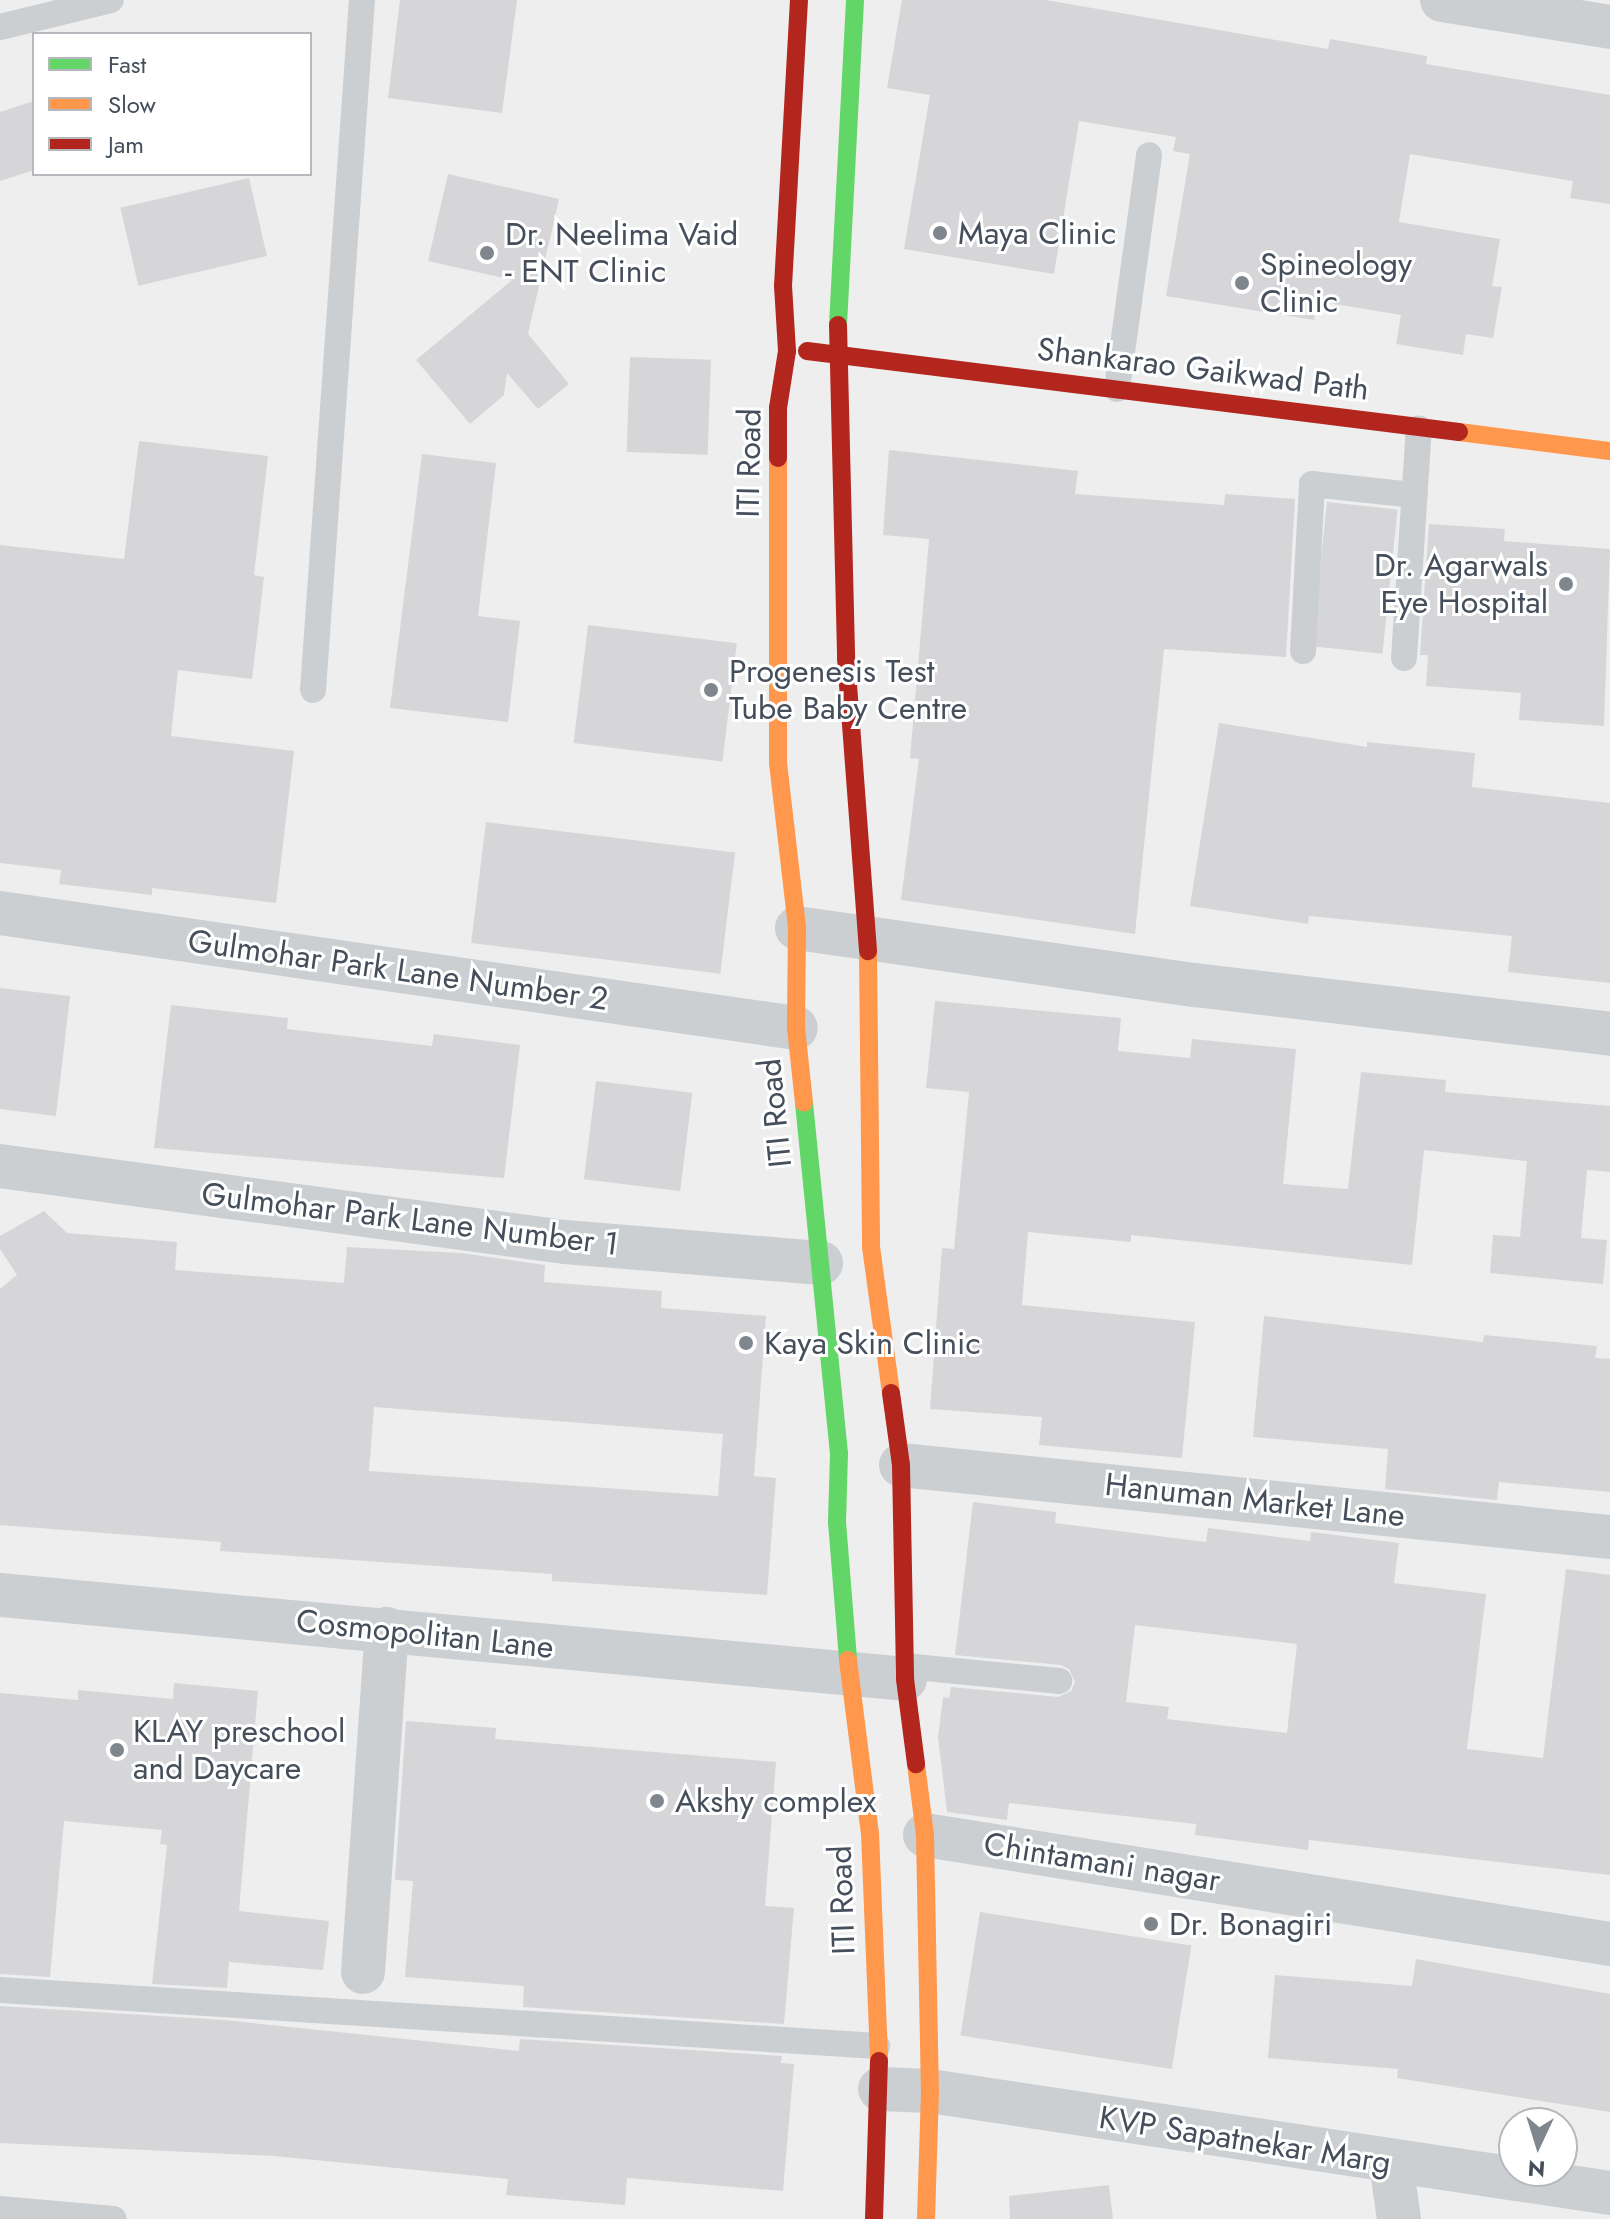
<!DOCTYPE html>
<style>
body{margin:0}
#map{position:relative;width:1610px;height:2219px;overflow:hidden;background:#efeeee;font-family:Jost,sans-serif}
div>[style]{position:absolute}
.building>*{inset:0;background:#d6d6d9;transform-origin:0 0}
.lane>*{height:26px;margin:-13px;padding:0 13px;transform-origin:13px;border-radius:13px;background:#cccfd2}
.street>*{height:44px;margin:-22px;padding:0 22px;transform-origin:22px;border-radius:22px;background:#cccfd2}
.fast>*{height:18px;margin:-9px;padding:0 9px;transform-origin:9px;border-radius:9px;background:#63d668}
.slow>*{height:18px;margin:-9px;padding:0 9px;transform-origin:9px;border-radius:9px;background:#ff974d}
.jam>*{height:18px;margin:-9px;padding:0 9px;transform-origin:9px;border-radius:9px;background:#b3261e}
.dots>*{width:22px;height:22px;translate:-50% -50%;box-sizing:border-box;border:4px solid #fff;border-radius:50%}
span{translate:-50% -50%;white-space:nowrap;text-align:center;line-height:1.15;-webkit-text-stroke:6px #fff;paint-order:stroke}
.poi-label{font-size:32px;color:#454e5b}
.left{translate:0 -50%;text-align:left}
.right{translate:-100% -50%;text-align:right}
.street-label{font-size:32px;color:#454e5b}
.legend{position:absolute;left:32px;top:32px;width:280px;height:144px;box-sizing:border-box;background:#fff;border:2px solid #b5b8bd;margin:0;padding:10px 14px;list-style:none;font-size:24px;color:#454e5b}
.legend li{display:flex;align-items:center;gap:16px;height:40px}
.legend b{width:40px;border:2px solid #b5b8bd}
.north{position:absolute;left:1498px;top:2107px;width:80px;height:80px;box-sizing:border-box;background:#fff;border:2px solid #b5b8bd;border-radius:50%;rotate:184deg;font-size:22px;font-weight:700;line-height:32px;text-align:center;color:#454e5b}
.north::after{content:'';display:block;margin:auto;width:28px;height:36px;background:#80868e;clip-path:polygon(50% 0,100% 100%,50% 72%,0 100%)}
</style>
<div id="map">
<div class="building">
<div style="clip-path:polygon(400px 0,517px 0,502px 113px,388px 98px)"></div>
<div style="clip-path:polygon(902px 0,1046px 0,1328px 49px,1330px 39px,1427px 56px,1426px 64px,1610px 95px,1610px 204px,1570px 198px,1573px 181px,1410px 154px,1399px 222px,1500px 239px,1492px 286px,1502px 287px,1493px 338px,1466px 334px,1463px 355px,1396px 344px,1401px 315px,1317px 301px,1314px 320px,1166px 296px,1190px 154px,1173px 151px,1176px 137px,1079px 121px,1054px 274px,904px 249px,930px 95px,887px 88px)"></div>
<div style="clip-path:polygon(34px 101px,34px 170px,0 181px,0 112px)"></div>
<div style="clip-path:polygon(448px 174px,559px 199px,528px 334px,569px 384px,538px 409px,507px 373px,504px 395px,470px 424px,416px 360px,512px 280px,428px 261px)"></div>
<div style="left:249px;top:178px;width:80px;height:132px;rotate:77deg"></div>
<div style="left:630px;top:357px;width:81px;height:95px;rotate:2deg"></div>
<div style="clip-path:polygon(139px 441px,268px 456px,254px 575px,264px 577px,252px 679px,178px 670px,171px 736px,294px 751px,276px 903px,152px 888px,152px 895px,59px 884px,61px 870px,0 863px,0 545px,124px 559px)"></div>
<div style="clip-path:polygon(889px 450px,1078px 471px,1075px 494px,1224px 505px,1225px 494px,1295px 499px,1286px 657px,1164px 649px,1135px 934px,901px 900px,919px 759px,910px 758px,929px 539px,883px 535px)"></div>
<div style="clip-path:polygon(422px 454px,496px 463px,478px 616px,520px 621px,508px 722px,390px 708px)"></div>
<div style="left:1327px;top:502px;width:71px;height:145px;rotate:6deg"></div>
<div style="clip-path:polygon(1429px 524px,1505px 529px,1504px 541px,1610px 549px,1604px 726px,1519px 720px,1521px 693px,1426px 686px,1428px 655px,1420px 655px)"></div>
<div style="left:588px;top:625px;width:150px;height:119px;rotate:7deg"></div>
<div style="clip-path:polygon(1219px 723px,1367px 747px,1367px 742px,1475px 753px,1472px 787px,1610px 803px,1610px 983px,1508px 972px,1512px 936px,1309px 916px,1308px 924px,1190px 906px)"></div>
<div style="left:486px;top:822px;width:251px;height:122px;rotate:7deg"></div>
<div style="clip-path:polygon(0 988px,70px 996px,56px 1116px,0 1109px)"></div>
<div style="clip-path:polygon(935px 1001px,1121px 1018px,1118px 1051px,1190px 1058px,1192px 1039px,1296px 1049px,1283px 1184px,1348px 1189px,1361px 1072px,1446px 1080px,1445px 1092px,1610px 1106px,1610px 1172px,1587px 1170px,1581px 1238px,1607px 1240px,1603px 1284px,1490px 1273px,1493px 1235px,1520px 1237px,1527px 1161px,1424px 1150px,1412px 1265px,1131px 1235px,1131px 1242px,1028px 1232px,1022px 1305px,1195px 1322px,1182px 1458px,1039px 1445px,1042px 1417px,930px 1409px,942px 1248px,954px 1249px,969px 1092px,926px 1088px)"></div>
<div style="clip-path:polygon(171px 1005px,288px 1018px,287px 1029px,432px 1046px,434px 1034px,520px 1045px,504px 1178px,154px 1148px)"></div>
<div style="left:596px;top:1081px;width:97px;height:99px;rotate:7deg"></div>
<div style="clip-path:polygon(evenodd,44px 1211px,67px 1233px,177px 1242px,175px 1270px,344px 1283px,347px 1247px,461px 1253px,545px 1265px,544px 1282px,662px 1291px,661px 1308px,766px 1316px,754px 1476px,776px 1478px,767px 1595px,552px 1581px,552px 1574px,220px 1551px,221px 1542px,0 1525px,0 1289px,17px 1275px,0 1249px,0 1236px,44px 1211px,374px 1407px,723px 1434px,718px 1496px,369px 1471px,374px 1407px)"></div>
<div style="clip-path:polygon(1264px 1316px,1483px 1342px,1484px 1335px,1597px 1346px,1595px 1358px,1610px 1359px,1610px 1492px,1499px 1482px,1497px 1500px,1385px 1489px,1388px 1449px,1253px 1437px)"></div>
<div style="clip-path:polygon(evenodd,973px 1502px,1056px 1512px,1055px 1523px,1206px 1542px,1208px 1528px,1310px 1541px,1311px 1532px,1399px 1543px,1394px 1583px,1486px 1594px,1467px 1749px,1543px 1758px,1566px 1569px,1610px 1575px,1610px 1875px,1309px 1840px,1308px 1850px,1195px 1835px,1196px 1824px,1009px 1803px,1007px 1820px,947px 1812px,938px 1737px,943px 1697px,949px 1698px,951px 1687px,1058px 1697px,1071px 1691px,1075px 1682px,1069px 1669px,1061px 1665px,955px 1655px,973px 1502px,1135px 1625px,1297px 1644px,1287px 1733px,1167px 1719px,1169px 1707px,1126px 1702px,1135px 1625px)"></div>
<div style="clip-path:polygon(174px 1683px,258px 1691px,239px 1911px,329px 1921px,323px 1970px,229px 1962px,227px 1988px,152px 1984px,167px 1845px,160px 1844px,162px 1830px,64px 1821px,50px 1977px,0 1974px,0 1693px,78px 1700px,78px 1690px,173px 1699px)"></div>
<div style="clip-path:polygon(406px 1721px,496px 1728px,495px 1739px,776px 1762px,765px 1906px,794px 1908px,784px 2024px,523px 2007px,524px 1986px,405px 1977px,413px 1881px,395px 1880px)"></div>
<div style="left:980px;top:1912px;width:214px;height:125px;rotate:9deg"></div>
<div style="clip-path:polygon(1416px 1959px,1610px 1994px,1610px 2112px,1397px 2078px,1398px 2069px,1268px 2058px,1275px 1975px,1412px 1986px)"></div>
<div style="clip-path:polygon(0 2006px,224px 2020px,519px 2051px,520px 2039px,782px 2056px,781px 2063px,794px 2064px,783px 2191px,627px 2178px,625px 2205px,506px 2195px,508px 2179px,274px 2156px,0 2143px)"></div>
<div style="clip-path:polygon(1109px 2185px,1113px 2219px,1010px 2219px,1009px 2196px)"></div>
</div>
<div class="lane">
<div style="left:0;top:27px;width:114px;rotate:-13.7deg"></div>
<div style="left:1117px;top:389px;width:236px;rotate:-82.2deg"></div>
<div style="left:1303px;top:651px;width:167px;rotate:-86.9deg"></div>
<div style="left:1312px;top:484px;width:103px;rotate:6.2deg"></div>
<div style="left:1404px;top:658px;width:230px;rotate:-86.3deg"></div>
<div style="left:313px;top:690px;width:692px;rotate:-85.94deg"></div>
<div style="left:904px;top:1666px;width:156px;rotate:5.5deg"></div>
<div style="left:0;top:1990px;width:879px;rotate:3.65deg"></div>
<div style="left:0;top:2209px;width:114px;rotate:5deg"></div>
</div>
<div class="street">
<div style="left:1442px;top:0;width:170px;rotate:9.1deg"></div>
<div style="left:0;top:913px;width:804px;rotate:8.22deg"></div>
<div style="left:797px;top:928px;width:402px;rotate:8.2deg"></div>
<div style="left:1195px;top:985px;width:418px;rotate:6.7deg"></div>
<div style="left:0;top:1166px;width:570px;rotate:7.66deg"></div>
<div style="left:565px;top:1242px;width:257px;rotate:4.7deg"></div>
<div style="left:901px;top:1465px;width:713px;rotate:5.8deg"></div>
<div style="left:0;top:1595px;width:909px;rotate:5.3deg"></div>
<div style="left:925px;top:1835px;width:694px;rotate:9.04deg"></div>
<div style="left:363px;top:1972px;width:344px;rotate:-86deg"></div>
<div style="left:880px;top:2089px;width:50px;rotate:2.3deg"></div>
<div style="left:930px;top:2091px;width:688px;rotate:8.53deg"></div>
<div style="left:1391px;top:2163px;width:57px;rotate:81.9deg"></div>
</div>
<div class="fast">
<div style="left:838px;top:325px;width:325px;rotate:-87deg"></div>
<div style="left:804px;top:1103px;width:353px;rotate:84.3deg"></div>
<div style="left:839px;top:1454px;width:68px;rotate:91.7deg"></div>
<div style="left:837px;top:1522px;width:138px;rotate:85.4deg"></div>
</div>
<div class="slow">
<div style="left:1459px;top:432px;width:152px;rotate:7.2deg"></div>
<div style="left:778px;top:458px;width:305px;rotate:90deg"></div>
<div style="left:778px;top:763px;width:166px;rotate:83.4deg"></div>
<div style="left:797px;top:928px;width:100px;rotate:90.6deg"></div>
<div style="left:796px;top:1028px;width:75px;rotate:83.9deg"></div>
<div style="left:868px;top:951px;width:296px;rotate:89.4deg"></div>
<div style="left:871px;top:1247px;width:147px;rotate:82.2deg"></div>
<div style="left:848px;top:1660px;width:174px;rotate:82.8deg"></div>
<div style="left:870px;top:1833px;width:228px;rotate:87.7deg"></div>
<div style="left:916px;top:1764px;width:72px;rotate:82.8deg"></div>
<div style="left:925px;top:1835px;width:256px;rotate:88.9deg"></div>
<div style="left:930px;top:2091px;width:128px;rotate:91.8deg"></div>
</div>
<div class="jam">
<div style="left:838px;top:325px;width:333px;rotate:88.6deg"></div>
<div style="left:846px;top:658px;width:294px;rotate:85.7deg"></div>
<div style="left:807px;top:351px;width:657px;rotate:7.08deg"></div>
<div style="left:778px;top:458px;width:50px;rotate:-90deg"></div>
<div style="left:778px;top:408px;width:58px;rotate:-81deg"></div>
<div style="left:787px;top:351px;width:65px;rotate:-93.5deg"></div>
<div style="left:783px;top:286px;width:286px;rotate:-86.8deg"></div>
<div style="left:891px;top:1393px;width:73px;rotate:82.1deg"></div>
<div style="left:901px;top:1465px;width:214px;rotate:88.9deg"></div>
<div style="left:905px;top:1679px;width:86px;rotate:82.6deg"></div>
<div style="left:874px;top:2219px;width:158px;rotate:-88.2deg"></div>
</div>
<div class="dots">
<div style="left:940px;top:233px;background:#80868e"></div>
<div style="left:487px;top:253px;background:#80868e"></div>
<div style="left:1242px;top:283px;background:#80868e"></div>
<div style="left:1566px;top:584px;background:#80868e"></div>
<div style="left:711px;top:690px;background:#80868e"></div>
<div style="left:746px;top:1343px;background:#80868e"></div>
<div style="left:117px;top:1750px;background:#80868e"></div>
<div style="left:657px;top:1801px;background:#80868e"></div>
<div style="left:1151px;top:1924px;background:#80868e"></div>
</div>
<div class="poi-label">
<span class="left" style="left:958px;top:233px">Maya Clinic</span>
<span class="left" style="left:505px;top:253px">Dr. Neelima Vaid<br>- ENT Clinic</span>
<span class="left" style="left:1260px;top:283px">Spineology<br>Clinic</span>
<span class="right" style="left:1548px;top:584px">Dr. Agarwals<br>Eye Hospital</span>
<span class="left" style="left:729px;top:690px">Progenesis Test<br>Tube Baby Centre</span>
<span class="left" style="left:764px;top:1343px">Kaya Skin Clinic</span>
<span class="left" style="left:133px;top:1750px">KLAY preschool<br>and Daycare</span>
<span class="left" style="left:675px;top:1801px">Akshy complex</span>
<span class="left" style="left:1169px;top:1924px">Dr. Bonagiri</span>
</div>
<div class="street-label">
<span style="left:1203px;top:369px;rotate:7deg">Shankarao Gaikwad Path</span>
<span style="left:749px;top:463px;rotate:-89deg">ITI Road</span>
<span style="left:398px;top:970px;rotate:8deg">Gulmohar Park Lane Number 2</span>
<span style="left:775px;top:1113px;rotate:-96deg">ITI Road</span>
<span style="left:410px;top:1219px;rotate:7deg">Gulmohar Park Lane Number 1</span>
<span style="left:1255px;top:1500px;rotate:6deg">Hanuman Market Lane</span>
<span style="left:425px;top:1634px;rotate:6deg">Cosmopolitan Lane</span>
<span style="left:1102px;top:1862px;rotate:9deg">Chintamani nagar</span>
<span style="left:842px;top:1900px;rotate:-92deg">ITI Road</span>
<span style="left:1245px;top:2140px;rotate:9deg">KVP Sapatnekar Marg</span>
</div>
<ul class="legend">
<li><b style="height:10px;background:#63d668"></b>Fast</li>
<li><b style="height:10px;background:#ff974d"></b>Slow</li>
<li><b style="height:10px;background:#b3261e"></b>Jam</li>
</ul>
<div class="north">N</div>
</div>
